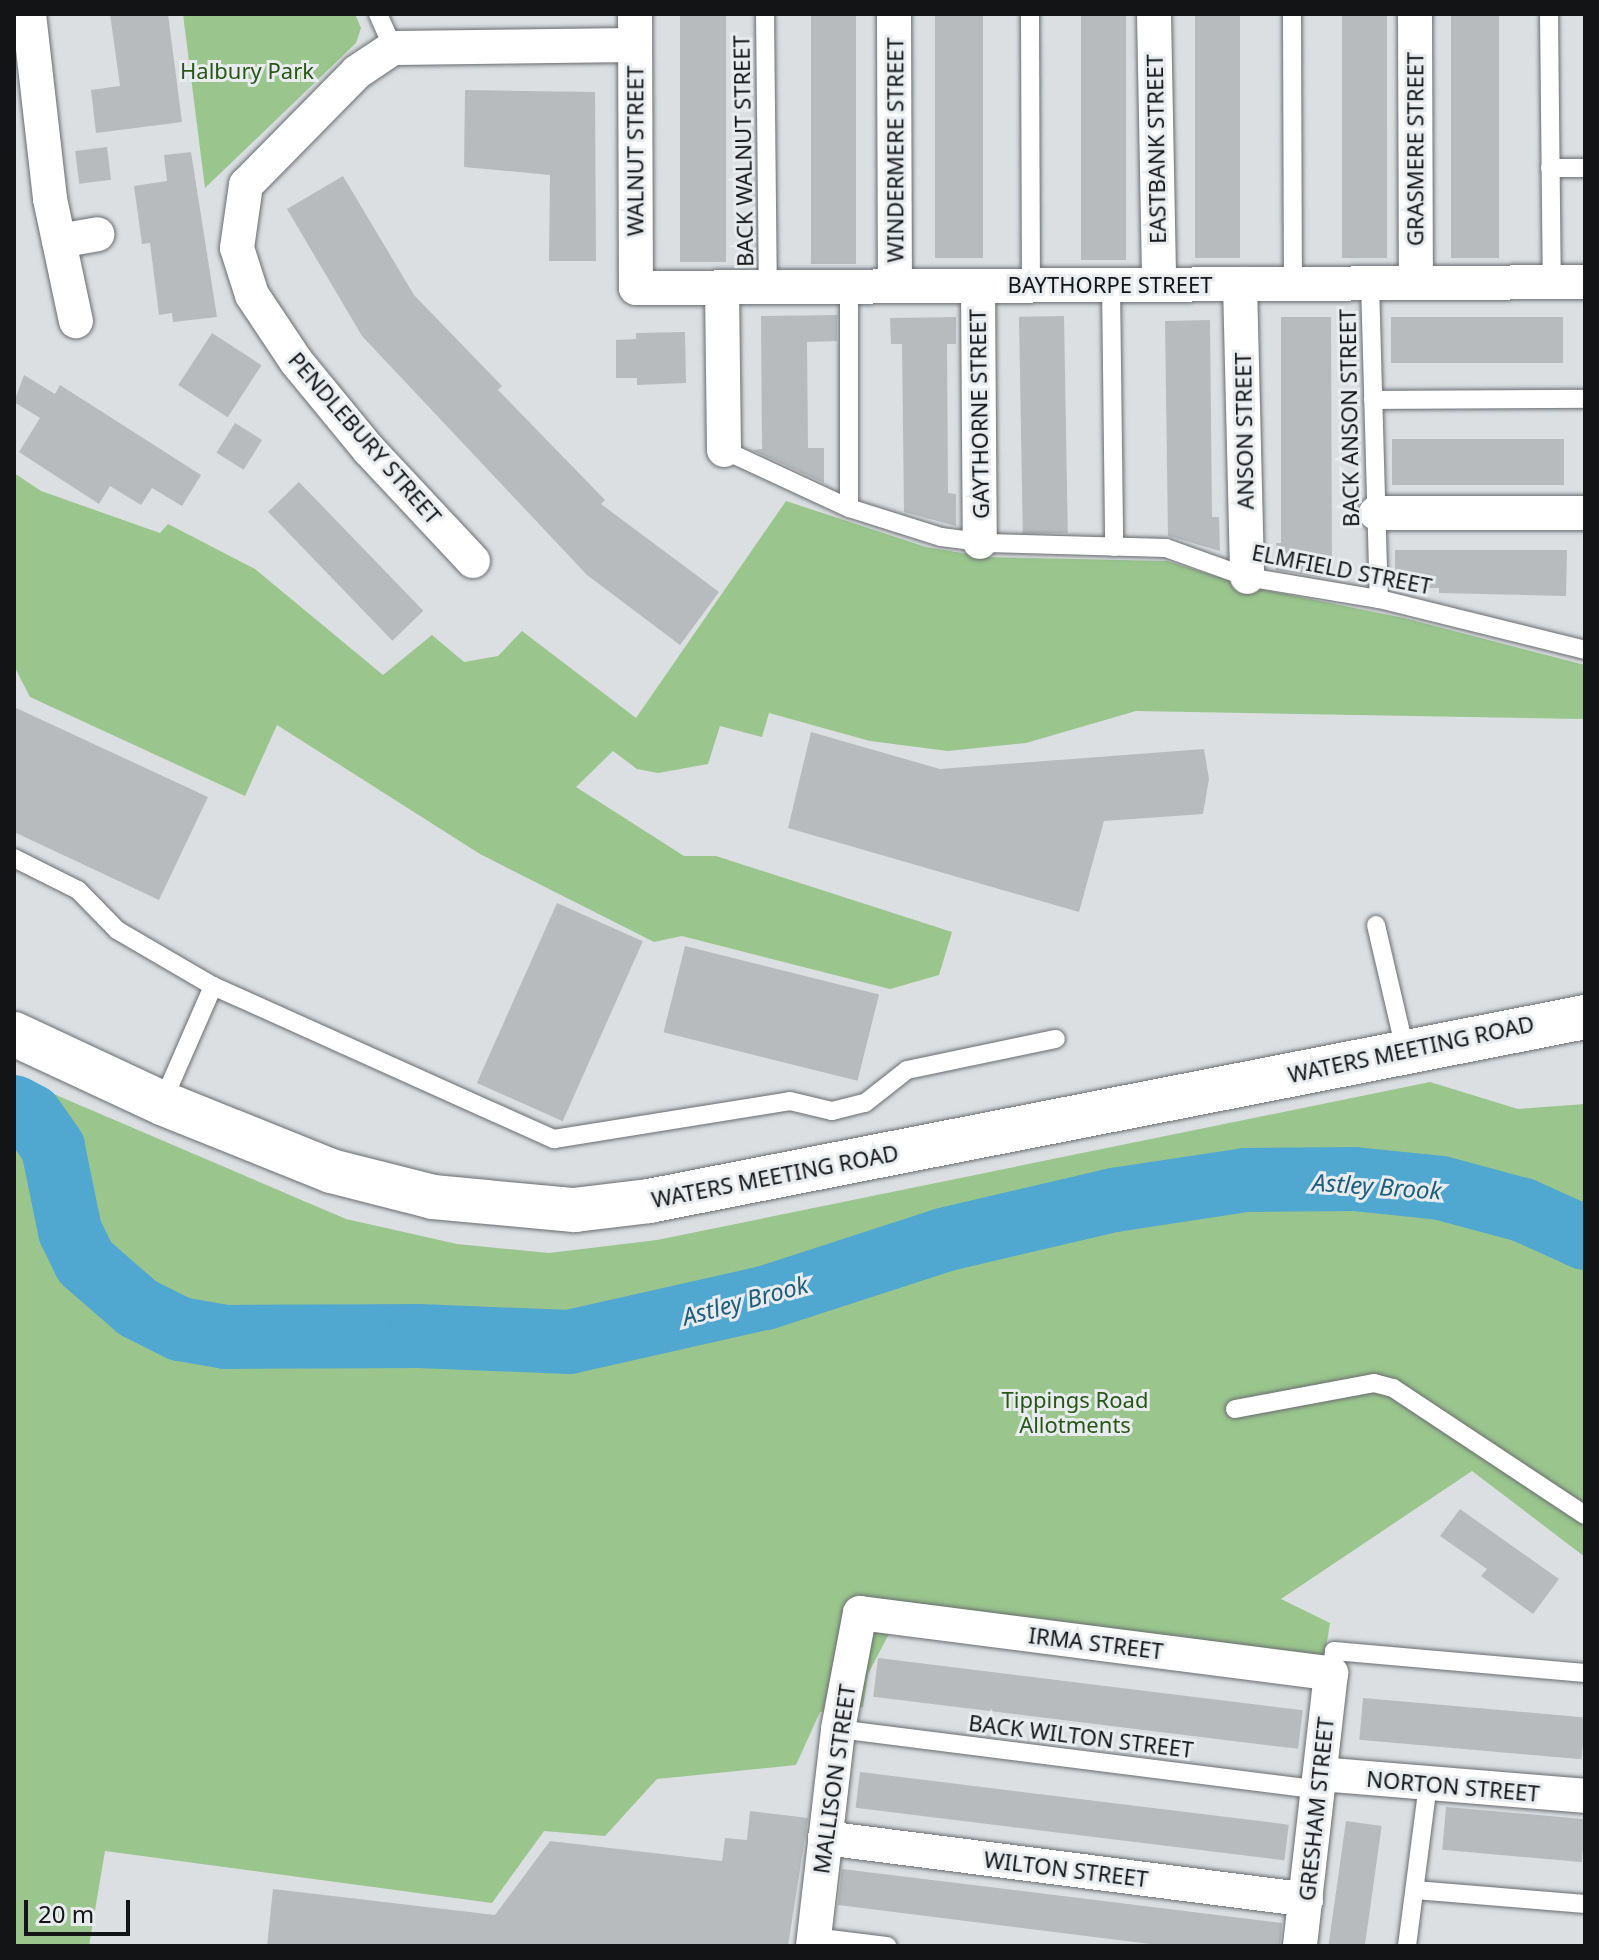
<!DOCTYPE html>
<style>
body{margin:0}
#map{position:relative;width:1599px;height:1960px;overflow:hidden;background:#dbdfe2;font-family:"Noto Sans",sans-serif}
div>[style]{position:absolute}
.green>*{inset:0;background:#9ac58d}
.river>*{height:64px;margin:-32px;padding:0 32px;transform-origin:32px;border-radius:32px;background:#50a7d0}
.building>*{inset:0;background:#b7bbbd;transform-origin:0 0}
.roads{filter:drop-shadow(0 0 2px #696c6f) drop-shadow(0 0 2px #696c6f)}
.lane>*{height:18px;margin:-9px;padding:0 9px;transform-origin:9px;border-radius:9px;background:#fff}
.street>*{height:34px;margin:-17px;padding:0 17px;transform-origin:17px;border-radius:17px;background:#fff}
.secondary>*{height:44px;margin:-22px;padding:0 22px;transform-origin:22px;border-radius:22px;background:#fff}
span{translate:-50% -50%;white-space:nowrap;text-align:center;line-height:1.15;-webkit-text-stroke:6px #e8ecef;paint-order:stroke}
.park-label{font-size:22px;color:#275617}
.street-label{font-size:22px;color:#131415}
.water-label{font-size:24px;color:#1c5e7b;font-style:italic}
.frame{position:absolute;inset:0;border:16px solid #131415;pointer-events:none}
.scale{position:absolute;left:24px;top:1900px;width:106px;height:36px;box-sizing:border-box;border:4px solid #131415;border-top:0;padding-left:10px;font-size:24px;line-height:28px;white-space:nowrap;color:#131415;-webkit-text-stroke:6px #e8ecef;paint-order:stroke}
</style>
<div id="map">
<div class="green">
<div style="clip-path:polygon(183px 14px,355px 14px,361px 28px,356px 43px,205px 188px)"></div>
<div style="clip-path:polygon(14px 473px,41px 491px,160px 533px,168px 524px,255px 569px,383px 675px,432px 635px,464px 662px,498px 656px,522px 631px,636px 718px,786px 501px,926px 547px,986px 557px,1167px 561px,1250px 587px,1404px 618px,1585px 665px,1585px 719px,1136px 711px,1026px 743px,948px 751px,870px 741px,769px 713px,762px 737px,720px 726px,708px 764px,658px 773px,637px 769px,613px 751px,576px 787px,684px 856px,716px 856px,952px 932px,939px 975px,890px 989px,682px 936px,654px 942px,480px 854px,277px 725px,245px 796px,30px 697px,14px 666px)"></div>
<div style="clip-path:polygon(14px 1077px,346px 1219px,457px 1244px,549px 1253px,657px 1240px,1430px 1082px,1518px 1109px,1585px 1104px,1585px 1557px,1472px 1471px,1281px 1599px,1330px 1623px,1320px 1686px,891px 1630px,868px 1674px,863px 1707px,820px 1712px,796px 1765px,657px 1779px,605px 1836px,544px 1831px,492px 1903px,105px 1851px,89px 1946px,14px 1946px)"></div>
</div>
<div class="river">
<div style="left:14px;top:1107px;width:19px;rotate:28deg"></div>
<div style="left:31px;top:1116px;width:39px;rotate:55deg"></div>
<div style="left:53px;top:1148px;width:85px;rotate:78.4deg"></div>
<div style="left:70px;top:1231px;width:34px;rotate:64deg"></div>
<div style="left:85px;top:1262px;width:70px;rotate:41deg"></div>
<div style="left:138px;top:1308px;width:47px;rotate:26.6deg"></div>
<div style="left:180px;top:1329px;width:47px;rotate:9.9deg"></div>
<div style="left:226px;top:1337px;width:193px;rotate:-0.3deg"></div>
<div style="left:419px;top:1336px;width:150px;rotate:2.3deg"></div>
<div style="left:569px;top:1342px;width:201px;rotate:-12.7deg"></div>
<div style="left:765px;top:1298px;width:187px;rotate:-18deg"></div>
<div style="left:943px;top:1240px;width:176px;rotate:-13.2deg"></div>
<div style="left:1114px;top:1200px;width:134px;rotate:-8.6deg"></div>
<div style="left:1246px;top:1180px;width:108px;rotate:-0.5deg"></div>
<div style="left:1354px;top:1179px;width:87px;rotate:5.9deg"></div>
<div style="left:1441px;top:1188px;width:85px;rotate:15deg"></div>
<div style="left:1523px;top:1210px;width:68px;rotate:24.3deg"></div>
</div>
<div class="building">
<div style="clip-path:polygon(110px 14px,168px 14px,182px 122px,96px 133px,91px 90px,120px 86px)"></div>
<div style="left:680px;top:14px;width:46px;height:248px"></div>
<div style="left:811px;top:14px;width:45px;height:250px"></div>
<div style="left:935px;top:14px;width:48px;height:244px"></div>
<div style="left:1081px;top:14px;width:45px;height:246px"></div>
<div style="left:1195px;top:14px;width:45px;height:244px"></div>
<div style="left:1342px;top:14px;width:45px;height:244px"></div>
<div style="left:1451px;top:14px;width:48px;height:244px"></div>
<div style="clip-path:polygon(465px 90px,595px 92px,596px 261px,549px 261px,550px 175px,464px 167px)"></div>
<div style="left:107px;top:147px;width:33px;height:32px;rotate:83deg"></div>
<div style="clip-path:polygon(191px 152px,217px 317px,173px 322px,172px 313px,159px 315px,150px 243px,142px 244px,134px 186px,167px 181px,164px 155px)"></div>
<div style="clip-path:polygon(343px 176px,414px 295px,502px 386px,498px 390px,605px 500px,601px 504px,719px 592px,680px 645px,587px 575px,362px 336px,287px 209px)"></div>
<div style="clip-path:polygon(837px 315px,837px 341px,807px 342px,808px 448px,824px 448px,824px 483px,752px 450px,762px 449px,761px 316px)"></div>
<div style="left:1064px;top:316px;width:217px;height:45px;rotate:89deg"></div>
<div style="clip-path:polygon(956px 317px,956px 344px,947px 344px,948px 493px,956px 494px,956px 526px,904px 512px,902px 344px,891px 344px,890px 318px)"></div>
<div style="clip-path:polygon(1281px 317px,1331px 317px,1332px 579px,1276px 570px,1276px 543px,1281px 543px)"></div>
<div style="left:1391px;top:317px;width:172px;height:46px"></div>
<div style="clip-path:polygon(1210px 320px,1212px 517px,1219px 517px,1220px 551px,1168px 536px,1165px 321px)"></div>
<div style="clip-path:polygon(685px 332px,686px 383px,637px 385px,637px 378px,616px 378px,616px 340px,636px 339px,636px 333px)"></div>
<div style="left:212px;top:333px;width:59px;height:62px;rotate:33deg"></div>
<div style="clip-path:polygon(24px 375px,55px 394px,60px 385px,201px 475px,182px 506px,152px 488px,141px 505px,110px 486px,99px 504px,19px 452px,40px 418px,14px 402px)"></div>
<div style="left:235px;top:423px;width:32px;height:35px;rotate:32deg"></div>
<div style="left:1392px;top:439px;width:172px;height:46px"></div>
<div style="left:299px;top:482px;width:179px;height:43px;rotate:46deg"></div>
<div style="clip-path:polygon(1395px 550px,1567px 550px,1566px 596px,1439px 593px,1439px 588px,1424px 588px,1424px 577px,1395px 576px)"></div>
<div style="clip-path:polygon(14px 707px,208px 797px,159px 900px,14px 832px)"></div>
<div style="clip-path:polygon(811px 732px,940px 769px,1204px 749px,1209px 779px,1203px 814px,1104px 821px,1079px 912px,788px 828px)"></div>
<div style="left:557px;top:903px;width:94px;height:197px;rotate:24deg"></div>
<div style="left:685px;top:946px;width:200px;height:89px;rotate:14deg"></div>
<div style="clip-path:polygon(1460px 1509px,1559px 1579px,1533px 1614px,1481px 1576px,1487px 1569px,1440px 1536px)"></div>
<div style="left:878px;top:1658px;width:428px;height:39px;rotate:7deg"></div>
<div style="left:1363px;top:1698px;width:223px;height:42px;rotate:5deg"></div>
<div style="left:860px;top:1772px;width:432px;height:36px;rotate:7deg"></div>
<div style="left:1446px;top:1807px;width:140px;height:43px;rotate:5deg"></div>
<div style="clip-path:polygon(750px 1811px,808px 1818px,788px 1946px,267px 1946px,273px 1889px,495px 1915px,550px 1841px,722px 1861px,725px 1838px,747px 1840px)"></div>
<div style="left:1346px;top:1821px;width:36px;height:126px;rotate:8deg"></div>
<div style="clip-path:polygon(842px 1869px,1282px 1923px,1280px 1946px,1166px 1946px,838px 1905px)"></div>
</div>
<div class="roads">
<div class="lane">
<div style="left:378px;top:14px;width:37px;rotate:66deg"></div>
<div style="left:765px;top:14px;width:273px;rotate:89.4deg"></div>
<div style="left:1030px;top:14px;width:272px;rotate:89.8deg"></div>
<div style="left:1292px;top:14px;width:270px;rotate:89.8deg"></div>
<div style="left:1549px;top:14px;width:268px;rotate:89.4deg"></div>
<div style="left:1550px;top:168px;width:35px"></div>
<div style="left:1370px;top:283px;width:316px;rotate:88.4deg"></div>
<div style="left:1111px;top:285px;width:262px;rotate:89.3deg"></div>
<div style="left:849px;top:286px;width:222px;rotate:90deg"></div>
<div style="left:1373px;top:400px;width:212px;rotate:-0.3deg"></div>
<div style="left:724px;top:450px;width:138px;rotate:24.9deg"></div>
<div style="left:849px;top:508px;width:96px;rotate:17.5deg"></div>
<div style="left:941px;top:537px;width:46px;rotate:7.4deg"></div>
<div style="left:987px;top:543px;width:179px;rotate:1.6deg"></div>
<div style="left:1166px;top:548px;width:86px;rotate:19.7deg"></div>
<div style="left:1247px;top:577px;width:134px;rotate:9.5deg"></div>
<div style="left:1379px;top:599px;width:212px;rotate:13.9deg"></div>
<div style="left:14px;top:858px;width:72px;rotate:26.6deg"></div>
<div style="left:78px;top:890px;width:56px;rotate:45.7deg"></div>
<div style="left:117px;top:930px;width:111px;rotate:30.3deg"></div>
<div style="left:213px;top:986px;width:374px;rotate:24.2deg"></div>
<div style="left:554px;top:1139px;width:239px;rotate:-9.1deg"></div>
<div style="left:790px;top:1101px;width:43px;rotate:13.4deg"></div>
<div style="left:832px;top:1111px;width:34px;rotate:-14deg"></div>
<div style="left:865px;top:1103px;width:53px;rotate:-38.2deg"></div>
<div style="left:907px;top:1070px;width:152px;rotate:-11.8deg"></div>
<div style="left:1376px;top:925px;width:128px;rotate:76.9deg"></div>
<div style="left:162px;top:1103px;width:128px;rotate:-66.4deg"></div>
<div style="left:1235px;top:1409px;width:141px;rotate:-10.6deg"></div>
<div style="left:1374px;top:1383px;width:20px;rotate:15deg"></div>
<div style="left:1393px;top:1388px;width:230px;rotate:33.5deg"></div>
<div style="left:1331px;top:1673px;width:22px;rotate:-82deg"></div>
<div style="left:1334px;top:1651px;width:252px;rotate:5deg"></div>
<div style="left:838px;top:1729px;width:484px;rotate:7.2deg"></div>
<div style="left:1415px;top:1890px;width:171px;rotate:4.7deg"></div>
<div style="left:814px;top:1937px;width:74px;rotate:7deg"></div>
<div style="left:1407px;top:1946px;width:162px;rotate:-82.6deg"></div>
</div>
<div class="street">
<div style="left:29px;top:14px;width:186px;rotate:83.5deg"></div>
<div style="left:50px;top:199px;width:125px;rotate:78deg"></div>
<div style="left:635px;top:14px;width:274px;rotate:89.8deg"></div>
<div style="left:636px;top:288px;width:949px;rotate:-0.36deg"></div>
<div style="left:894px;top:14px;width:272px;rotate:89.8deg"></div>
<div style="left:1154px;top:14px;width:271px;rotate:88.9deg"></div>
<div style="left:1415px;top:14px;width:269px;rotate:89.8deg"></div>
<div style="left:59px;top:241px;width:39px;rotate:-10deg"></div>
<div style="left:1240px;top:284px;width:293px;rotate:88.6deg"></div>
<div style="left:978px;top:286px;width:256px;rotate:89.6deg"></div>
<div style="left:722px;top:288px;width:162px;rotate:89.3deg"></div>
<div style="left:1376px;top:513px;width:209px"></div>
<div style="left:473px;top:561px;width:152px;rotate:-133.1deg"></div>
<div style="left:369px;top:450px;width:115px;rotate:-129.4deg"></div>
<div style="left:296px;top:361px;width:79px;rotate:-123.7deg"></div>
<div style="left:252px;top:295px;width:49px;rotate:-107.7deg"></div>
<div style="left:237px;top:248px;width:64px;rotate:-81.9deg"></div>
<div style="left:246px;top:185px;width:158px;rotate:-45.5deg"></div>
<div style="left:357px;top:72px;width:43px;rotate:-33.7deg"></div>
<div style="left:393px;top:48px;width:242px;rotate:-0.7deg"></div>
<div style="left:1320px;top:1774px;width:266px;rotate:4.7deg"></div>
<div style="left:825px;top:1838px;width:485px;rotate:7.3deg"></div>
<div style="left:813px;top:1946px;width:218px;rotate:-83.4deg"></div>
<div style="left:838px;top:1729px;width:118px;rotate:-79.3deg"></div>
<div style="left:860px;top:1613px;width:475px;rotate:7.3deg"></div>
<div style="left:1331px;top:1673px;width:275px;rotate:96.5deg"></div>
</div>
<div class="secondary">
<div style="left:14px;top:1034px;width:163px;rotate:25deg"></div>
<div style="left:162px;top:1103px;width:182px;rotate:21.9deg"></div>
<div style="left:331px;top:1171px;width:105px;rotate:14.3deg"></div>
<div style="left:433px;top:1197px;width:142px;rotate:5.3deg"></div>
<div style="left:574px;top:1210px;width:76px;rotate:-6.8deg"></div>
<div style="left:649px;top:1201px;width:954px;rotate:-11.12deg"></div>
</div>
</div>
<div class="park-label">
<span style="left:247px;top:71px">Halbury Park</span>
<span style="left:1075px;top:1412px">Tippings Road<br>Allotments</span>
</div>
<div class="street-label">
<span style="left:1156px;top:149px;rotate:-91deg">EASTBANK STREET</span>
<span style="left:1415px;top:149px;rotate:-90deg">GRASMERE STREET</span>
<span style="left:895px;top:150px;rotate:-90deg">WINDERMERE STREET</span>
<span style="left:635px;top:151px;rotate:-90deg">WALNUT STREET</span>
<span style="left:743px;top:151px;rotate:-91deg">BACK WALNUT STREET</span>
<span style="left:1110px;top:285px">BAYTHORPE STREET</span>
<span style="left:979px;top:414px;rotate:-91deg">GAYTHORNE STREET</span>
<span style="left:1349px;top:418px;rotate:-91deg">BACK ANSON STREET</span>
<span style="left:1244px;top:431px;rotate:-91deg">ANSON STREET</span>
<span style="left:365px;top:438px;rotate:49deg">PENDLEBURY STREET</span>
<span style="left:1342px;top:569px;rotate:11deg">ELMFIELD STREET</span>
<span style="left:1411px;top:1049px;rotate:-12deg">WATERS MEETING ROAD</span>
<span style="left:775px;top:1176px;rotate:-11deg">WATERS MEETING ROAD</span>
<span style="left:1096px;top:1643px;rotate:7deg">IRMA STREET</span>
<span style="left:1081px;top:1736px;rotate:7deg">BACK WILTON STREET</span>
<span style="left:834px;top:1779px;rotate:-82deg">MALLISON STREET</span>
<span style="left:1453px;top:1786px;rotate:5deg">NORTON STREET</span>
<span style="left:1316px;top:1809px;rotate:-84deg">GRESHAM STREET</span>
<span style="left:1066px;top:1869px;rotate:7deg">WILTON STREET</span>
</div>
<div class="water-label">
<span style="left:1377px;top:1186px;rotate:4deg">Astley Brook</span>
<span style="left:745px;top:1300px;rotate:-15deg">Astley Brook</span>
</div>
<div class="frame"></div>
<div class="scale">20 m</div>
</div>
